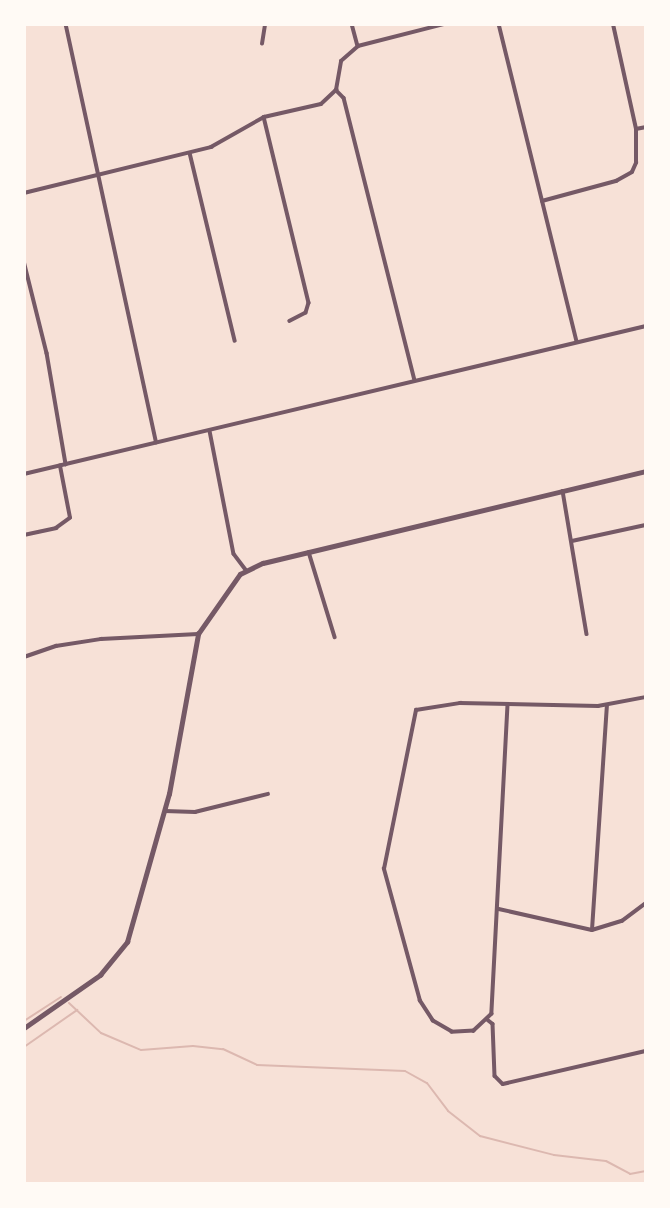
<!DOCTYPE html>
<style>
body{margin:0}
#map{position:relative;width:670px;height:1208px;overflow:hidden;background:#f7e1d7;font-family:Helvetica,sans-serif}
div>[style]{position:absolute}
.stream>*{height:2px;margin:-1px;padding:0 1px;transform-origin:1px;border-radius:1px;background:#dcb8b0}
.minor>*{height:3.5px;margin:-1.75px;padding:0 1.75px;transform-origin:1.75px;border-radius:1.75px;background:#755966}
.tertiary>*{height:4.5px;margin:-2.25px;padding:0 2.25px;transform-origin:2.25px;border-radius:2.25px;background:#755966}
span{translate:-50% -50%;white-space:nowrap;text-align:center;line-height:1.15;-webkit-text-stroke:5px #fffaf5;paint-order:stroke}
.frame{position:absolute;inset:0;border:26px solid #fffaf5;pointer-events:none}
</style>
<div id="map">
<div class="stream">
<div style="left:69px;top:1003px;width:44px;rotate:43.2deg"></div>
<div style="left:101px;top:1033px;width:43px;rotate:23deg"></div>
<div style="left:141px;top:1050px;width:52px;rotate:-4.4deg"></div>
<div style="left:193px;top:1046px;width:30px;rotate:6deg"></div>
<div style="left:223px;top:1049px;width:38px;rotate:25deg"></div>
<div style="left:257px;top:1065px;width:148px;rotate:2.3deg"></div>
<div style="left:405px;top:1071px;width:25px;rotate:29deg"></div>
<div style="left:427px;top:1083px;width:35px;rotate:53deg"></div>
<div style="left:448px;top:1111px;width:41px;rotate:38deg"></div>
<div style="left:480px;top:1136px;width:76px;rotate:14.4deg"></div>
<div style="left:554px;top:1155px;width:52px;rotate:6.6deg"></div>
<div style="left:606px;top:1161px;width:27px;rotate:28deg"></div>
<div style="left:630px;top:1174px;width:16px;rotate:-11deg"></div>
<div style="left:24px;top:1021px;width:44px;rotate:-33deg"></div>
<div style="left:24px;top:1047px;width:65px;rotate:-34.9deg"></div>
</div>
<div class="minor">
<div style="left:66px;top:24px;width:428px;rotate:77.8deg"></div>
<div style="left:352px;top:24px;width:23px;rotate:75deg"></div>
<div style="left:499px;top:24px;width:327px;rotate:76.2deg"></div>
<div style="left:262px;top:44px;width:20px;rotate:-81deg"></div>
<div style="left:336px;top:90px;width:11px;rotate:45deg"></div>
<div style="left:344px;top:98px;width:291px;rotate:75.9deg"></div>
<div style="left:336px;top:90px;width:29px;rotate:-80deg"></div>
<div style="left:341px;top:61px;width:23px;rotate:-41deg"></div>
<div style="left:358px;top:46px;width:89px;rotate:-14.3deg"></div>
<div style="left:264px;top:117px;width:191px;rotate:76.4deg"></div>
<div style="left:309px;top:303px;width:10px;rotate:107deg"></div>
<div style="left:306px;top:313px;width:18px;rotate:153deg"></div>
<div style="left:636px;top:129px;width:10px;rotate:-11deg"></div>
<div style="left:190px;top:153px;width:193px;rotate:76.5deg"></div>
<div style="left:24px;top:193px;width:193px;rotate:-13.8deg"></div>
<div style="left:211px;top:147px;width:61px;rotate:-29.5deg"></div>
<div style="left:264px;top:117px;width:58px;rotate:-12.8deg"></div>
<div style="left:321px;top:104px;width:21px;rotate:-43deg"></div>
<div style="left:542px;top:201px;width:77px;rotate:-15.1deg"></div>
<div style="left:616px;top:181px;width:18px;rotate:-29deg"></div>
<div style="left:632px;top:172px;width:10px;rotate:-66deg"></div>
<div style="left:636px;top:163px;width:34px;rotate:-90deg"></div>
<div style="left:636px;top:129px;width:107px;rotate:-102.4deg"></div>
<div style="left:24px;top:261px;width:95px;rotate:76deg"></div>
<div style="left:47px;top:353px;width:113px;rotate:80.3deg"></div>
<div style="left:210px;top:431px;width:125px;rotate:79deg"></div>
<div style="left:234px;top:554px;width:21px;rotate:53deg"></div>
<div style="left:24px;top:474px;width:639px;rotate:-13.38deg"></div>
<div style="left:563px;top:491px;width:145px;rotate:80.5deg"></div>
<div style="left:24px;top:535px;width:33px;rotate:-12deg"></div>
<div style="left:56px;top:528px;width:17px;rotate:-36deg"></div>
<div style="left:70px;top:518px;width:53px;rotate:-100.9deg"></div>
<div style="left:572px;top:541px;width:76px;rotate:-12.2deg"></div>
<div style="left:309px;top:552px;width:89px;rotate:73deg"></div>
<div style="left:24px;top:657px;width:34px;rotate:-19deg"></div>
<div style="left:56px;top:646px;width:46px;rotate:-8.8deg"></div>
<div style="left:101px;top:639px;width:97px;rotate:-3deg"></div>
<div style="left:508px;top:705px;width:309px;rotate:93deg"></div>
<div style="left:492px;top:1014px;width:25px;rotate:137deg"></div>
<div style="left:474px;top:1031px;width:22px;rotate:177deg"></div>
<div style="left:452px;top:1032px;width:22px;rotate:-150deg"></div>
<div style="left:433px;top:1021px;width:24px;rotate:-123deg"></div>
<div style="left:420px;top:1001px;width:137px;rotate:-105.3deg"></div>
<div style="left:384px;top:869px;width:162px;rotate:-78.6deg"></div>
<div style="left:416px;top:710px;width:45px;rotate:-9deg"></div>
<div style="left:460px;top:703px;width:138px;rotate:1.2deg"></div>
<div style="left:598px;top:706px;width:49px;rotate:-10.6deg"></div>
<div style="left:165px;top:811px;width:30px;rotate:2deg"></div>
<div style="left:195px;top:812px;width:75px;rotate:-13.9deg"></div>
<div style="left:499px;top:909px;width:95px;rotate:12.7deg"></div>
<div style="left:592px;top:930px;width:31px;rotate:-17deg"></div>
<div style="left:622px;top:921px;width:30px;rotate:-37deg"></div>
<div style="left:592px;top:930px;width:225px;rotate:-86.2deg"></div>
<div style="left:488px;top:1020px;width:6px;rotate:39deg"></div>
<div style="left:493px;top:1024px;width:52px;rotate:87.8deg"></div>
<div style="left:495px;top:1076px;width:11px;rotate:45deg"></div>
<div style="left:503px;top:1084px;width:147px;rotate:-13deg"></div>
</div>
<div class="tertiary">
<div style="left:24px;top:1028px;width:93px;rotate:-34.9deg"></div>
<div style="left:100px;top:975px;width:43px;rotate:-50.7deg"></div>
<div style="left:127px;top:942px;width:154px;rotate:-74.2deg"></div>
<div style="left:169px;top:794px;width:163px;rotate:-79.7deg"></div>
<div style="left:198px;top:634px;width:73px;rotate:-55deg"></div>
<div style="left:240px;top:574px;width:25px;rotate:-26deg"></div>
<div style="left:263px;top:563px;width:394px;rotate:-13.5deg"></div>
</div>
<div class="frame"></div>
</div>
